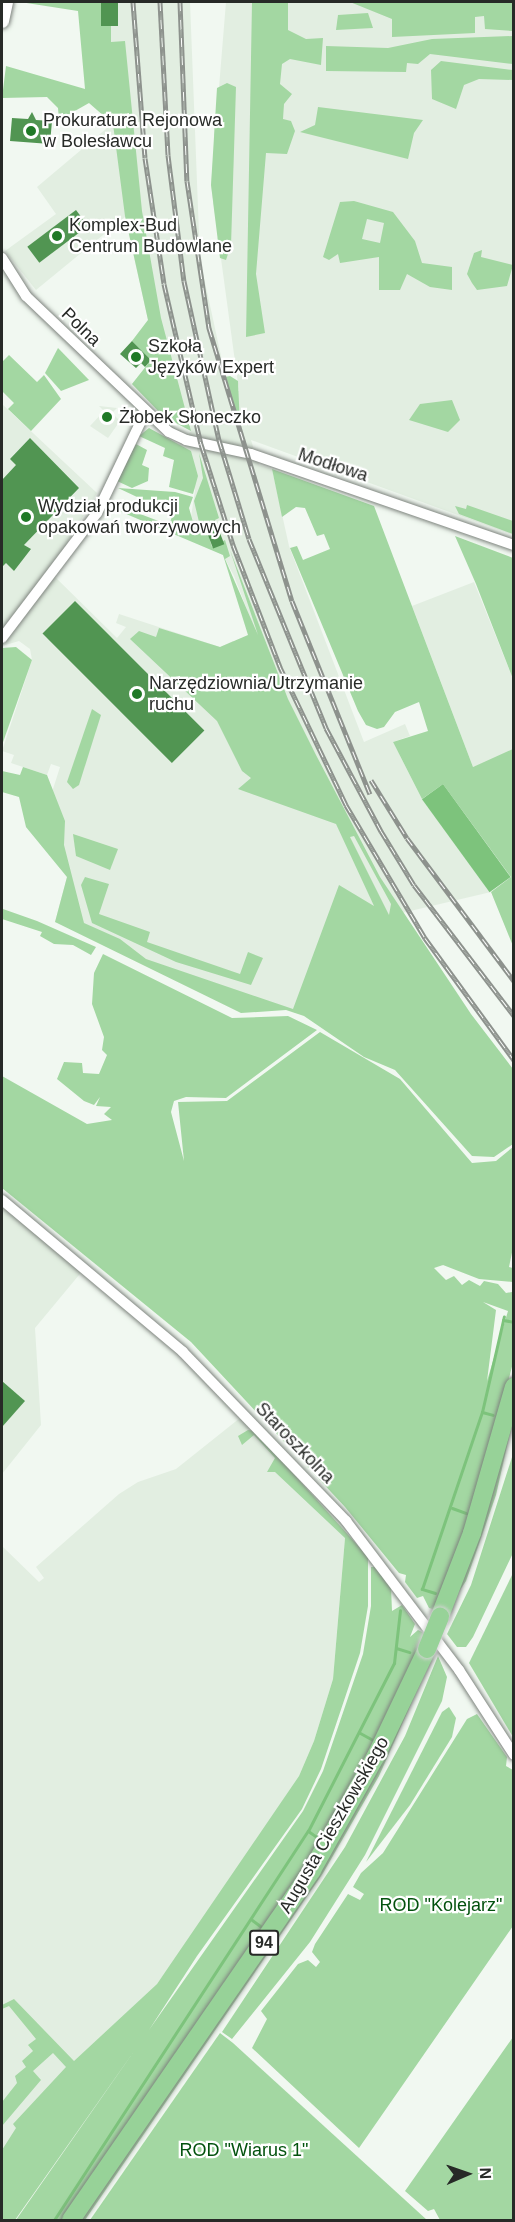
<!DOCTYPE html>
<meta charset="utf-8">
<style>
body{margin:0}
#map{position:relative;width:515px;height:2222px;overflow:hidden;background:#f1f8f1;font-family:Helvetica,sans-serif}
div>[style]{position:absolute}
.built>*{inset:0;background:#e2eee1}
.green>*{inset:0;background:#a3d7a2}
.water>*{inset:0;background:#7dc37c;transform-origin:0 0}
.stream>*{height:3px;margin:-1.5px;padding:0 1.5px;transform-origin:1.5px;border-radius:1.5px;background:#7dc37c}
.building>*{inset:0;background:#519552;transform-origin:0 0}
.roads{filter:drop-shadow(0 0 2px #7e847e) drop-shadow(0 0 2px #7e847e)}
.minor>*{height:10px;margin:-5px;padding:0 5px;transform-origin:5px;border-radius:5px;background:#fff}
.tertiary>*{height:14px;margin:-7px;padding:0 7px;transform-origin:7px;border-radius:7px;background:#fff}
.primary>*{height:18px;margin:-9px;padding:0 9px;transform-origin:9px;border-radius:9px;background:#97d298}
.rail>*{height:5px;margin-top:-2.5px;transform-origin:0;background:repeating-linear-gradient(90deg,#fff 0 9px,#8d928d 0 18px);box-sizing:border-box;border-block:2px solid #8d928d}
.bridges{filter:drop-shadow(0 0 2px #d4d4d4) drop-shadow(0 0 2px #d4d4d4)}
.primary-bridge>*{height:18px;margin:-9px;padding:0 9px;transform-origin:9px;border-radius:9px;background:#97d298}
.dots>*{width:16px;height:16px;translate:-50% -50%;box-sizing:border-box;border:3px solid #fff;border-radius:50%}
span{translate:-50% -50%;white-space:nowrap;text-align:center;line-height:1.15;-webkit-text-stroke:4.5px #fff;paint-order:stroke}
.shield-label span{padding:2px 4px;background:#fff;border:2px solid;border-radius:4px;-webkit-text-stroke-width:0}
.shield-label{font-size:16px;color:#272a27;font-weight:700}
.poi-label{font-size:18px;color:#272a27}
.left{translate:0 -50%;text-align:left}
.street-label{font-size:18px;color:#272a27}
.park-label{font-size:18px;color:#03520e}
.frame{position:absolute;inset:0;border:3px solid #272a27;pointer-events:none}
.north{position:absolute;left:437px;top:2144px;width:60px;height:60px;-webkit-text-stroke:4px #fff;paint-order:stroke;rotate:88deg;font-size:16px;font-weight:700;line-height:24px;text-align:center;color:#272a27}
.north::after{content:'';display:block;margin:auto;width:21px;height:27px;background:#272a27;clip-path:polygon(50% 0,100% 100%,50% 72%,0 100%)}
</style>
<div id="map">
<div class="built">
<div style="clip-path:polygon(79px 2px,190px 2px,200px 259px,229px 393px,239px 391px,211px 185px,226px 2px,513px 2px,513px 535px,251px 440px,259px 465px,272px 469px,289px 546px,364px 742px,405px 724px,410px 736px,393px 742px,422px 799px,491px 892px,389px 916px,284px 705px,234px 576px,223px 555px,188px 538px,195px 490px,177px 447px,191px 431px,163px 416px,132px 384px,151px 360px,132px 341px,148px 320px,125px 217px,36px 290px,5px 251px,56px 214px,37px 187px,113px 123px)"></div>
<div style="clip-path:polygon(2px 404px,97px 493px,50px 572px,117px 638px,126px 627px,116px 623px,119px 614px,220px 647px,233px 641px,321px 790px,382px 923px,340px 1026px,123px 952px,125px 945px,55px 922px,67px 877px,26px 827px,53px 789px,60px 767px,51px 764px,47px 775px,11px 763px,14px 755px,2px 751px,32px 660px,30px 649px,19px 641px,2px 646px)"></div>
<div style="clip-path:polygon(99px 406px,117px 408px,112px 413px,120px 421px,108px 438px,90px 426px,104px 411px)"></div>
<div style="clip-path:polygon(474px 582px,513px 679px,513px 752px,473px 767px,412px 606px)"></div>
<div style="clip-path:polygon(2px 1200px,84px 1269px,35px 1328px,41px 1425px,2px 1474px)"></div>
<div style="clip-path:polygon(245px 1414px,346px 1526px,333px 1679px,314px 1741px,299px 1776px,203px 1921px,157px 1984px,72px 2063px,2px 2181px,2px 1546px,39px 1582px,44px 1578px,36px 1567px,119px 1494px,138px 1482px,176px 1469px)"></div>
</div>
<div class="green">
<div style="clip-path:polygon(20px 2px,101px 2px,103px 25px,111px 25px,111px 42px,125px 41px,142px 211px,161px 318px,191px 431px,163px 416px,132px 384px,151px 360px,132px 341px,148px 320px,125px 216px,113px 124px,89px 103px,59px 120px,58px 108px,47px 97px,2px 98px,6px 66px,85px 89px,78px 11px)"></div>
<div style="clip-path:polygon(252px 2px,288px 2px,288px 30px,306px 39px,323px 38px,321px 65px,290px 59px,282px 64px,280px 84px,292px 94px,284px 104px,283px 119px,291px 121px,295px 131px,287px 154px,266px 153px,256px 274px,265px 333px,246px 337px)"></div>
<div style="clip-path:polygon(350px 2px,513px 2px,513px 31px,485px 29px,484px 16px,475px 17px,475px 33px,392px 37px,392px 19px)"></div>
<div style="clip-path:polygon(368px 13px,373px 28px,336px 30px,338px 15px)"></div>
<div style="clip-path:polygon(513px 36px,513px 64px,430px 54px,418px 64px,407px 63px,406px 72px,326px 71px,326px 46px,388px 48px,432px 39px)"></div>
<div style="clip-path:polygon(441px 61px,513px 70px,513px 80px,479px 79px,464px 85px,456px 109px,432px 99px,431px 70px)"></div>
<div style="clip-path:polygon(227px 83px,236px 87px,231px 245px,226px 260px,220px 258px,211px 185px,217px 88px)"></div>
<div style="clip-path:polygon(318px 107px,423px 120px,414px 133px,408px 159px,300px 132px,315px 125px)"></div>
<div style="clip-path:polygon(evenodd,354px 201px,393px 212px,415px 241px,422px 263px,452px 267px,452px 290px,430px 287px,407px 274px,400px 290px,379px 290px,379px 257px,340px 263px,338px 254px,329px 260px,323px 257px,340px 202px,354px 201px,367px 219px,384px 223px,380px 243px,362px 239px,367px 219px)"></div>
<div style="clip-path:polygon(482px 250px,481px 257px,513px 265px,507px 286px,477px 290px,472px 283px,467px 274px,474px 253px)"></div>
<div style="clip-path:polygon(58px 348px,89px 380px,61px 391px,45px 373px)"></div>
<div style="clip-path:polygon(9px 355px,37px 382px,44px 375px,61px 399px,31px 431px,8px 409px,14px 403px,2px 391px,2px 362px)"></div>
<div style="clip-path:polygon(230px 376px,238px 381px,240px 427px,225px 377px)"></div>
<div style="clip-path:polygon(452px 400px,460px 420px,448px 432px,409px 420px,420px 404px)"></div>
<div style="clip-path:polygon(149px 428px,191px 451px,198px 476px,193px 494px,169px 487px,174px 460px,163px 456px,165px 448px,139px 436px)"></div>
<div style="clip-path:polygon(136px 444px,147px 450px,142px 465px,149px 468px,148px 481px,132px 488px,117px 481px)"></div>
<div style="clip-path:polygon(evenodd,199px 453px,219px 518px,205px 525px,212px 547px,225px 540px,230px 556px,225px 559px,258px 635px,230px 550px,288px 699px,316px 755px,380px 877px,471px 1014px,513px 1069px,513px 1144px,494px 1157px,472px 1156px,395px 1070px,364px 1057px,304px 1016px,286px 1010px,241px 1013px,55px 922px,67px 877px,26px 827px,19px 797px,2px 792px,2px 771px,20px 775px,23px 767px,47px 775px,65px 821px,64px 845px,84px 923px,120px 939px,146px 959px,293px 1009px,339px 885px,374px 906px,336px 824px,238px 789px,251px 778px,242px 771px,217px 721px,130px 639px,139px 631px,156px 637px,159px 628px,220px 647px,248px 635px,223px 555px,112px 508px,114px 504px,169px 525px,173px 514px,118px 488px,175px 492px,193px 497px,189px 508px,195px 529px,199px 522px,194px 501px,203px 478px,199px 453px,354px 836px,391px 904px,389px 915px,350px 837px,354px 836px)"></div>
<div style="clip-path:polygon(272px 469px,374px 506px,473px 767px,513px 749px,513px 946px,491px 892px,511px 877px,443px 784px,422px 799px,393px 742px,428px 731px,419px 702px,395px 712px,384px 727px,377px 729px,366px 725px,358px 711px,290px 548px,297px 546px,303px 560px,330px 549px,324px 534px,317px 536px,305px 508px,296px 507px,282px 517px)"></div>
<div style="clip-path:polygon(467px 505px,513px 521px,513px 534px,459px 514px,455px 506px,466px 509px)"></div>
<div style="clip-path:polygon(455px 536px,513px 558px,513px 679px,476px 584px)"></div>
<div style="clip-path:polygon(16px 647px,32px 660px,2px 745px,2px 648px)"></div>
<div style="clip-path:polygon(92px 709px,101px 715px,79px 785px,73px 789px,67px 782px)"></div>
<div style="clip-path:polygon(73px 834px,118px 849px,110px 870px,76px 856px)"></div>
<div style="clip-path:polygon(85px 877px,109px 884px,99px 914px,150px 932px,147px 942px,240px 974px,248px 952px,263px 958px,251px 985px,176px 962px,92px 923px,81px 885px)"></div>
<div style="clip-path:polygon(3px 909px,37px 921px,96px 947px,91px 955px,73px 945px,54px 944px,40px 936px,42px 932px,2px 919px)"></div>
<div style="clip-path:polygon(evenodd,103px 954px,232px 1018px,288px 1016px,317px 1030px,226px 1098px,186px 1097px,174px 1101px,171px 1112px,184px 1161px,178px 1102px,227px 1101px,320px 1032px,400px 1079px,472px 1163px,496px 1161px,513px 1147px,514px 1243px,509px 1267px,513px 1268px,513px 1282px,479px 1279px,443px 1265px,434px 1268px,446px 1280px,454px 1276px,462px 1285px,469px 1280px,480px 1286px,484px 1281px,498px 1284px,506px 1293px,512px 1292px,514px 1287px,514px 1359px,508px 1382px,460px 1549px,436px 1610px,429px 1608px,423px 1596px,417px 1598px,405px 1582px,406px 1575px,399px 1573px,345px 1507px,191px 1342px,2px 1188px,2px 1076px,87px 1124px,112px 1120px,104px 1114px,111px 1107px,96px 1106px,100px 1097px,94px 1105px,84px 1101px,57px 1079px,64px 1062px,82px 1063px,83px 1073px,99px 1074px,107px 1055px,102px 1050px,104px 1037px,92px 1004px,94px 973px,103px 954px,483px 1302px,508px 1311px,487px 1381px,496px 1310px,483px 1302px)"></div>
<div style="clip-path:polygon(513px 1419px,496px 1495px,466px 1581px,456px 1596px)"></div>
<div style="clip-path:polygon(248px 1430px,255px 1431px,368px 1557px,368px 1606px,360px 1653px,321px 1769px,302px 1809px,197px 1956px,149px 2030px,303px 1811px,323px 1771px,363px 1654px,371px 1606px,371px 1567px,377px 1567px,391px 1587px,392px 1611px,402px 1605px,415px 1624px,410px 1637px,418px 1630px,426px 1634px,404px 1687px,311px 1860px,63px 2220px,16px 2220px,137px 2047px,15px 2220px,2px 2220px,2px 2150px,16px 2128px,13px 2124px,66px 2067px,53px 2053px,33px 2071px,41px 2080px,2px 2126px,2px 2102px,17px 2083px,15px 2076px,26px 2067px,22px 2061px,33px 2051px,28px 2045px,36px 2039px,9px 2006px,2px 2009px,2px 2005px,14px 1999px,74px 2061px,157px 1984px,299px 1776px,314px 1741px,333px 1679px,345px 1538px,275px 1472px,267px 1472px,275px 1458px,254px 1435px,242px 1445px,238px 1436px)"></div>
<div style="clip-path:polygon(513px 1454px,513px 1553px,473px 1637px,466px 1647px,457px 1647px,447px 1634px,471px 1585px)"></div>
<div style="clip-path:polygon(513px 1573px,513px 1737px,469px 1663px)"></div>
<div style="clip-path:polygon(438px 1656px,447px 1677px,442px 1701px,365px 1855px,310px 1942px,232px 2039px,222px 2032px,345px 1847px,405px 1736px)"></div>
<div style="clip-path:polygon(426px 1670px,379px 1776px,323px 1873px,85px 2220px,79px 2220px,286px 1924px)"></div>
<div style="clip-path:polygon(449px 1707px,456px 1718px,452px 1737px,410px 1805px,366px 1862px,442px 1712px)"></div>
<div style="clip-path:polygon(477px 1714px,507px 1757px,506px 1766px,513px 1770px,513px 1926px,359px 2148px,252px 2048px,267px 2019px,261px 2011px,298px 1964px,308px 1960px,316px 1967px,320px 1962px,312px 1952px,315px 1944px,348px 1894px,360px 1900px,364px 1894px,353px 1887px,361px 1873px,383px 1853px,467px 1719px)"></div>
<div style="clip-path:polygon(220px 2033px,233px 2043px,427px 2220px,90px 2220px)"></div>
<div style="clip-path:polygon(513px 2037px,513px 2220px,440px 2220px,434px 2209px,428px 2211px,405px 2191px)"></div>
</div>
<div class="water">
<div style="left:443px;top:784px;width:115px;height:26px;rotate:54deg"></div>
</div>
<div class="stream">
<div style="left:513px;top:1262px;width:4px;rotate:-76deg"></div>
<div style="left:503px;top:1320px;width:11px;rotate:10deg"></div>
<div style="left:482px;top:1412px;width:11px;rotate:15deg"></div>
<div style="left:452px;top:1508px;width:15px;rotate:20deg"></div>
<div style="left:435px;top:1593px;width:14px;rotate:-163deg"></div>
<div style="left:422px;top:1589px;width:187px;rotate:-71.3deg"></div>
<div style="left:482px;top:1412px;width:98px;rotate:-77.1deg"></div>
<div style="left:396px;top:1648px;width:14px;rotate:17deg"></div>
<div style="left:360px;top:1733px;width:13px;rotate:29deg"></div>
<div style="left:308px;top:1831px;width:12px;rotate:35deg"></div>
<div style="left:252px;top:1920px;width:10px;rotate:37deg"></div>
<div style="left:54px;top:2220px;width:465px;rotate:-56.9deg"></div>
<div style="left:308px;top:1831px;width:189px;rotate:-62.9deg"></div>
<div style="left:394px;top:1663px;width:53px;rotate:-83.5deg"></div>
</div>
<div class="building">
<div style="left:101px;top:2px;width:17px;height:24px"></div>
<div style="clip-path:polygon(32px 112px,36px 120px,52px 121px,50px 144px,10px 141px,12px 118px,28px 119px)"></div>
<div style="left:76px;top:210px;width:20px;height:61px;rotate:53deg"></div>
<div style="clip-path:polygon(132px 341px,151px 360px,145px 367px,141px 363px,136px 368px,120px 354px)"></div>
<div style="clip-path:polygon(30px 438px,79px 488px,24px 545px,31px 549px,14px 571px,6px 563px,2px 567px,2px 480px,16px 465px,10px 459px)"></div>
<div style="left:215px;top:520px;width:26px;height:12px;rotate:69deg"></div>
<div style="left:75px;top:601px;width:183px;height:46px;rotate:45deg"></div>
<div style="clip-path:polygon(2px 1381px,25px 1401px,2px 1427px)"></div>
</div>
<div class="roads">
<div class="minor">
<div style="left:2px;top:258px;width:45px;rotate:57.7deg"></div>
<div style="left:26px;top:296px;width:197px;rotate:43.6deg"></div>
<div style="left:169px;top:432px;width:19px;rotate:25deg"></div>
<div style="left:186px;top:440px;width:66px;rotate:12.2deg"></div>
<div style="left:251px;top:454px;width:278px;rotate:19.1deg"></div>
<div style="left:2px;top:638px;width:157px;rotate:-52.8deg"></div>
<div style="left:97px;top:513px;width:111px;rotate:-64.4deg"></div>
<div style="left:2px;top:1200px;width:236px;rotate:40deg"></div>
<div style="left:183px;top:1352px;width:235px;rotate:46deg"></div>
<div style="left:346px;top:1521px;width:187px;rotate:52.8deg"></div>
<div style="left:459px;top:1670px;width:101px;rotate:57.1deg"></div>
</div>
<div class="tertiary">
<div style="left:2px;top:21px;width:19px;rotate:-78deg"></div>
</div>
<div class="primary">
<div style="left:440px;top:1616px;width:89px;rotate:-68.9deg"></div>
<div style="left:472px;top:1533px;width:152px;rotate:-74deg"></div>
<div style="left:71px;top:2220px;width:425px;rotate:-55.4deg"></div>
<div style="left:312px;top:1870px;width:131px;rotate:-60.7deg"></div>
<div style="left:376px;top:1756px;width:119px;rotate:-64.5deg"></div>
</div>
</div>
<div class="rail">
<div style="left:133px;top:2px;width:156px;rotate:85.6deg"></div>
<div style="left:145px;top:158px;width:127px;rotate:81.4deg"></div>
<div style="left:164px;top:284px;width:164px;rotate:77deg"></div>
<div style="left:201px;top:444px;width:106px;rotate:72.4deg"></div>
<div style="left:233px;top:545px;width:131px;rotate:68.9deg"></div>
<div style="left:280px;top:667px;width:153px;rotate:64.4deg"></div>
<div style="left:346px;top:805px;width:155px;rotate:59.3deg"></div>
<div style="left:425px;top:938px;width:151px;rotate:53.9deg"></div>
<div style="left:160px;top:2px;width:153px;rotate:87deg"></div>
<div style="left:168px;top:155px;width:127px;rotate:82.8deg"></div>
<div style="left:184px;top:281px;width:163px;rotate:77.6deg"></div>
<div style="left:219px;top:440px;width:103px;rotate:73.1deg"></div>
<div style="left:249px;top:539px;width:204px;rotate:67.8deg"></div>
<div style="left:326px;top:728px;width:117px;rotate:61.9deg"></div>
<div style="left:381px;top:831px;width:63px;rotate:58.6deg"></div>
<div style="left:414px;top:885px;width:165px;rotate:52.6deg"></div>
<div style="left:180px;top:2px;width:179px;rotate:87.8deg"></div>
<div style="left:187px;top:181px;width:149px;rotate:81.5deg"></div>
<div style="left:209px;top:328px;width:285px;rotate:73.1deg"></div>
<div style="left:292px;top:601px;width:208px;rotate:68deg"></div>
<div style="left:371px;top:780px;width:68px;rotate:58.2deg"></div>
<div style="left:407px;top:838px;width:179px;rotate:53.2deg"></div>
</div>
<div class="bridges">
<div class="primary-bridge">
<div style="left:427px;top:1649px;width:35px;rotate:-68deg"></div>
</div>
</div>
<div class="dots">
<div style="left:31px;top:131px;background:#207927"></div>
<div style="left:57px;top:236px;background:#207927"></div>
<div style="left:136px;top:357px;background:#207927"></div>
<div style="left:107px;top:417px;background:#207927"></div>
<div style="left:26px;top:517px;background:#207927"></div>
<div style="left:137px;top:694px;background:#207927"></div>
</div>
<div class="shield-label">
<span style="left:264px;top:1943px">94</span>
</div>
<div class="poi-label">
<span class="left" style="left:43px;top:131px">Prokuratura Rejonowa<br>w Bolesławcu</span>
<span class="left" style="left:69px;top:236px">Komplex-Bud<br>Centrum Budowlane</span>
<span class="left" style="left:148px;top:357px">Szkoła<br>Języków Expert</span>
<span class="left" style="left:119px;top:417px">Żłobek Słoneczko</span>
<span class="left" style="left:38px;top:517px">Wydział produkcji<br>opakowań tworzywowych</span>
<span class="left" style="left:149px;top:694px">Narzędziownia/Utrzymanie<br>ruchu</span>
</div>
<div class="street-label">
<span style="left:81px;top:327px;rotate:44deg">Polna</span>
<span style="left:333px;top:465px;rotate:18deg">Modłowa</span>
<span style="left:295px;top:1443px;rotate:46deg">Staroszkolna</span>
<span style="left:334px;top:1825px;rotate:-60deg">Augusta Cieszkowskiego</span>
</div>
<div class="park-label">
<span style="left:441px;top:1905px">ROD "Kolejarz"</span>
<span style="left:244px;top:2150px">ROD "Wiarus 1"</span>
</div>
<div class="frame"></div>
<div class="north">N</div>
</div>
